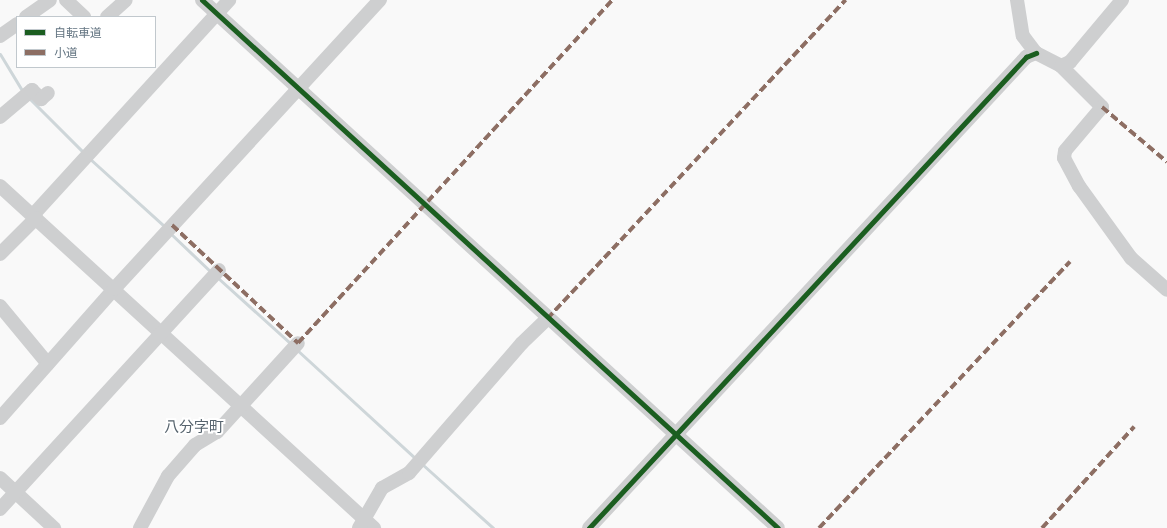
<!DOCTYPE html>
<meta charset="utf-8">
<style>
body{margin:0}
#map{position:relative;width:1167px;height:528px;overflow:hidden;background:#f9f9f9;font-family:Overpass,"Noto Sans JP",sans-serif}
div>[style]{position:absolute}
.stream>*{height:3px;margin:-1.5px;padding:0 1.5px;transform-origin:1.5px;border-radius:1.5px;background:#ced6d9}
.minor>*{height:14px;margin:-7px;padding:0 7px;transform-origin:7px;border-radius:7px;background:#cecfd0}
.quiet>*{height:4px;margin-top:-2px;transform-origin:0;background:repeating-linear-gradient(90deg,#8d6e63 0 8px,transparent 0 12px)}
.cycleway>*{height:5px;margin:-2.5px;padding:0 2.5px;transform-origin:2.5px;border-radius:2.5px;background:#1b5e20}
span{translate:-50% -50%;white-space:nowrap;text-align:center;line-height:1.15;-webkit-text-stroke:4px #fff;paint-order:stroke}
.quarter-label{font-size:15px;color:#57646e}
.legend{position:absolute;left:16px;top:16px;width:140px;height:52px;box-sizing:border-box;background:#fff;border:1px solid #c1c8cd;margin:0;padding:5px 7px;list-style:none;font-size:12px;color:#657683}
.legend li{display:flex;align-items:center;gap:8px;height:20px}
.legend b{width:20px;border:1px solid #c1c8cd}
</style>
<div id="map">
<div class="stream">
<div style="left:0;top:54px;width:44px;rotate:58.8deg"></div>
<div style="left:28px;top:97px;width:79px;rotate:45deg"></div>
<div style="left:89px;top:158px;width:103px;rotate:42.2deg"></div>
<div style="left:170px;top:233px;width:58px;rotate:43.6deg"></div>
<div style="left:218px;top:278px;width:98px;rotate:42.1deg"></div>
<div style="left:296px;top:349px;width:163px;rotate:42.5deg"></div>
<div style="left:422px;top:464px;width:96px;rotate:42deg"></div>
</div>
<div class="minor">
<div style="left:66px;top:0;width:25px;rotate:43deg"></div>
<div style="left:202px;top:0;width:781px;rotate:42.51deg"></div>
<div style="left:1017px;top:0;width:36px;rotate:81deg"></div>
<div style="left:1023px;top:36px;width:21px;rotate:53deg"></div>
<div style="left:1036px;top:53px;width:28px;rotate:27deg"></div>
<div style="left:1061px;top:66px;width:10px;rotate:-24deg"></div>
<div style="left:1070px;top:62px;width:81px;rotate:-50deg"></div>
<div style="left:26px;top:17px;width:29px;rotate:-35deg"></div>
<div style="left:107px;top:17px;width:25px;rotate:-42deg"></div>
<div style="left:0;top:36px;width:21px;rotate:-35deg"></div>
<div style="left:1061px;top:66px;width:58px;rotate:45deg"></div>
<div style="left:1102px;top:107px;width:57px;rotate:130.1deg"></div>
<div style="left:1065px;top:151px;width:7px;rotate:98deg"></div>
<div style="left:1064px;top:158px;width:32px;rotate:62deg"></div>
<div style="left:1079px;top:186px;width:89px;rotate:54.2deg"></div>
<div style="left:1131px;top:258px;width:48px;rotate:41.6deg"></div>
<div style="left:0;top:117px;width:42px;rotate:-40.2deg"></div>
<div style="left:32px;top:90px;width:13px;rotate:45deg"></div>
<div style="left:41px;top:99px;width:9px;rotate:-41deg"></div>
<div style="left:0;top:186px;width:507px;rotate:42.44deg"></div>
<div style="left:33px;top:215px;width:291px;rotate:-47.6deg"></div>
<div style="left:0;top:254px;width:51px;rotate:-45deg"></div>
<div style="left:0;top:306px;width:75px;rotate:50.4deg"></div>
<div style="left:0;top:418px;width:172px;rotate:-48.5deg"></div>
<div style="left:114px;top:289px;width:393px;rotate:-47.4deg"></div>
<div style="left:0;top:478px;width:74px;rotate:42.8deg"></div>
<div style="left:0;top:509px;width:324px;rotate:-47.5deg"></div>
<div style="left:140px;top:528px;width:59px;rotate:-61.7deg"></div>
<div style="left:168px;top:476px;width:41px;rotate:-48.9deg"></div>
<div style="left:195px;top:445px;width:26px;rotate:-31deg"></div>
<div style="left:217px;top:432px;width:120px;rotate:-47.7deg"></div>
<div style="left:359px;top:528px;width:46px;rotate:-60.1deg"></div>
<div style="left:382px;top:488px;width:31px;rotate:-29deg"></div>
<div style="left:409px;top:473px;width:172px;rotate:-49deg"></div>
<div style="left:522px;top:343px;width:35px;rotate:-44deg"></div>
<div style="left:589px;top:528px;width:643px;rotate:-47.14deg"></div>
<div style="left:1026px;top:57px;width:11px;rotate:-22deg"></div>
</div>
<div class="quiet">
<div style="left:1102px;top:107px;width:85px;rotate:40.2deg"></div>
<div style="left:172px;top:225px;width:173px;rotate:43.1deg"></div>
<div style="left:298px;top:343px;width:465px;rotate:-47.5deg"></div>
<div style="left:547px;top:319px;width:437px;rotate:-46.9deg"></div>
<div style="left:819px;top:528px;width:366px;rotate:-46.7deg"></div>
<div style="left:1042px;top:528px;width:137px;rotate:-47.7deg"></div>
</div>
<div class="cycleway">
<div style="left:202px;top:0;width:781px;rotate:42.51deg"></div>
<div style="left:589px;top:528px;width:643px;rotate:-47.14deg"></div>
<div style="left:1026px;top:57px;width:11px;rotate:-22deg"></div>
</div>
<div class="quarter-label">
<span style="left:194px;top:429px">八分字町</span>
</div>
<ul class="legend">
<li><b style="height:5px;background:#1b5e20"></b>自転車道</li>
<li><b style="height:5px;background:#8d6e63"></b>小道</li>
</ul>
</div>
